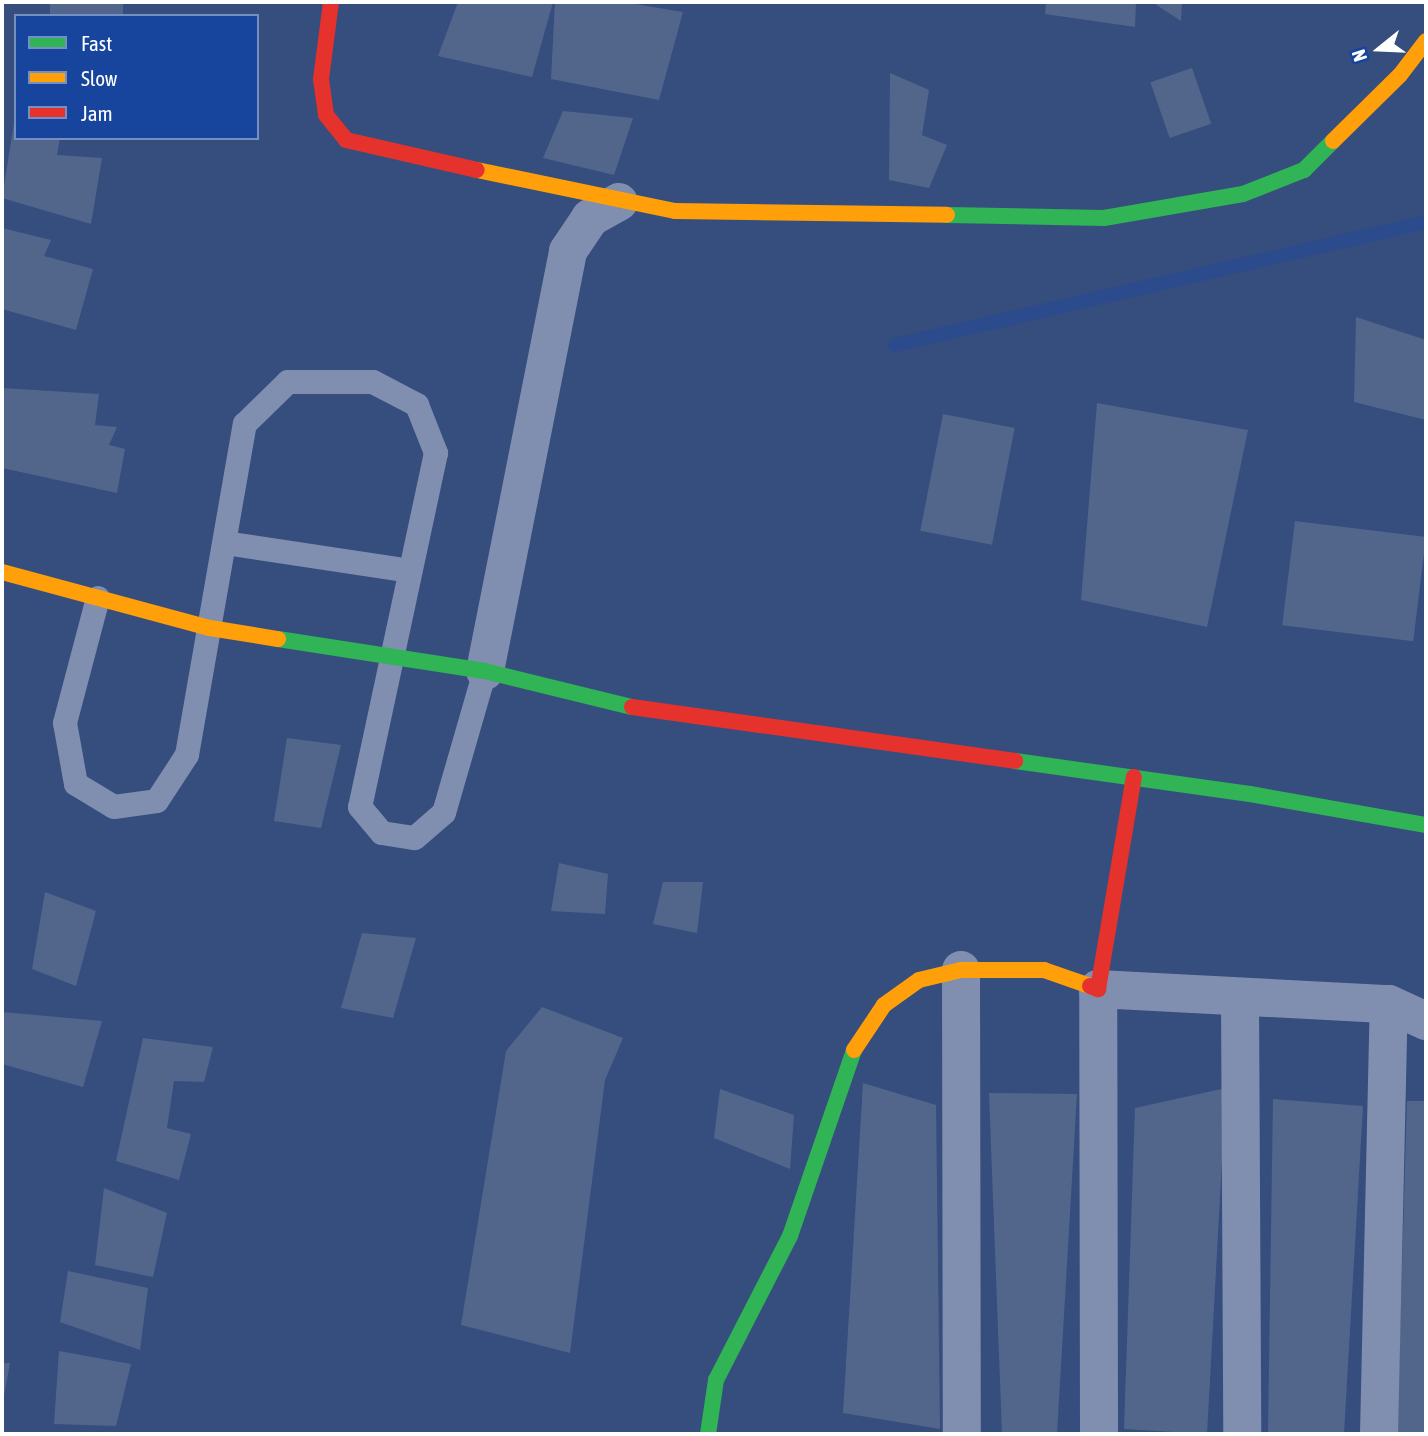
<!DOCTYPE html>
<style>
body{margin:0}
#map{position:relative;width:1428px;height:1436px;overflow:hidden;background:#354e7e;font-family:"Asap Condensed",sans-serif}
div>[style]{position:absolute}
.stream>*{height:14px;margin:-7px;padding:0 7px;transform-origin:7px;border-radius:7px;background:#2b4b8c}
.building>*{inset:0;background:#52668c;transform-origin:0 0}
.lane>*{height:24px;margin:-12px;padding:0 12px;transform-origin:12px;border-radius:12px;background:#808faf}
.street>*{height:38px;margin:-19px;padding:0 19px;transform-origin:19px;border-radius:19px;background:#808faf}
.fast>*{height:16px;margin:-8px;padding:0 8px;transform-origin:8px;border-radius:8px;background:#30b455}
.slow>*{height:16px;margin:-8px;padding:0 8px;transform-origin:8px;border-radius:8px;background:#ff9f0a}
.jam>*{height:16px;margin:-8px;padding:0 8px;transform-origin:8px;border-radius:8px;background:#e5322d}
span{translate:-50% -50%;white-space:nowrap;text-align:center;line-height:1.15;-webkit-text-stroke:6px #17449c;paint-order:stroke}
.frame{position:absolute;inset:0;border:4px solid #fff;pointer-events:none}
.legend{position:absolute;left:14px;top:14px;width:245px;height:126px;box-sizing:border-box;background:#17449c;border:2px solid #748fc4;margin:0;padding:9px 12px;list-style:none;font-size:21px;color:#fff}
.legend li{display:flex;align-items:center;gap:14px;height:35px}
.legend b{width:35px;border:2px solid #748fc4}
.north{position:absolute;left:1344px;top:14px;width:70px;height:70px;-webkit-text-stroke:5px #17449c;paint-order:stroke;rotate:252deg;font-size:19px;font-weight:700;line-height:28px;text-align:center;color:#fff}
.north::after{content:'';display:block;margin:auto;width:24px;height:32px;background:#fff;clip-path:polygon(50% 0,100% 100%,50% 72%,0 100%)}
</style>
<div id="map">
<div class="stream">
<div style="left:895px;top:345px;width:545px;rotate:-13.04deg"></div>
</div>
<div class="building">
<div style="left:50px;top:2px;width:73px;height:14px"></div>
<div style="clip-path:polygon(458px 2px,553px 2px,532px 77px,438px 56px)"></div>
<div style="clip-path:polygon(555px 2px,623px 2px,683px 12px,659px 100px,551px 79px)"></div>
<div style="clip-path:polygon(1046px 2px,1136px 2px,1135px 27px,1045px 14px)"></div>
<div style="clip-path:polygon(1152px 2px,1182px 2px,1181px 21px)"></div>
<div style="left:1192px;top:68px;width:59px;height:44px;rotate:71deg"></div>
<div style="clip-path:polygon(890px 73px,929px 90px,922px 135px,947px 145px,929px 188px,889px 180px)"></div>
<div style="clip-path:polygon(563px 111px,633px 118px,614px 175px,543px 158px)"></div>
<div style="clip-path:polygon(14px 123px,16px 138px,60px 138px,57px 155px,102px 158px,91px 224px,2px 198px)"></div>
<div style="clip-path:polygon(2px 228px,51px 240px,44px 256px,93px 269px,76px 330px,2px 309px)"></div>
<div style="clip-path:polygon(1356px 317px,1426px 340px,1426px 420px,1354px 402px)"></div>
<div style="clip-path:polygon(2px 388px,99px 394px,95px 425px,117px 427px,109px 445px,125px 449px,117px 493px,2px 468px)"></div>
<div style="clip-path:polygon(1097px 403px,1248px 430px,1207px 627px,1081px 600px)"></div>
<div style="left:943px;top:414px;width:73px;height:119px;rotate:11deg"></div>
<div style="left:1295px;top:521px;width:132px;height:105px;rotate:7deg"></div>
<div style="clip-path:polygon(287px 738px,341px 745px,321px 828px,274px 821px)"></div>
<div style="clip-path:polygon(559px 863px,608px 874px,605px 914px,551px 911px)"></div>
<div style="clip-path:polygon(663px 882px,703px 882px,697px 933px,653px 924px)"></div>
<div style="clip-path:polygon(45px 892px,96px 911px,76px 986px,32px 969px)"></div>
<div style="clip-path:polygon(362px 933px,416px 938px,393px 1018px,341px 1008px)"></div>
<div style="clip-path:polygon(542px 1007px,623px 1038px,605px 1080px,570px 1353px,461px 1325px,506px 1051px)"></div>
<div style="clip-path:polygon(2px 1012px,102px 1021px,83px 1087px,2px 1064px)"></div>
<div style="clip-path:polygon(143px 1038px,213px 1047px,204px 1082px,174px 1081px,167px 1128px,191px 1134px,179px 1180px,116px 1161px)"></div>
<div style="clip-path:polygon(863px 1083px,936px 1105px,940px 1429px,843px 1413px)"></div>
<div style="clip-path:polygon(1226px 1088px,1207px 1434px,1124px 1429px,1135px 1108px)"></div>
<div style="clip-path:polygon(720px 1089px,794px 1115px,790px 1169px,714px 1138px)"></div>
<div style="clip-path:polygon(989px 1093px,1077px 1094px,1057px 1434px,1002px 1434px)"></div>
<div style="clip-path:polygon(1273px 1099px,1363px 1106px,1344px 1434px,1268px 1434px)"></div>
<div style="clip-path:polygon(1407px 1101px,1426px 1101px,1426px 1434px,1397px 1434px)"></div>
<div style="clip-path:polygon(104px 1188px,167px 1213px,153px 1277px,95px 1265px)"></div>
<div style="clip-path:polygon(68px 1271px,148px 1288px,140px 1350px,60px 1322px)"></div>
<div style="clip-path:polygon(59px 1351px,131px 1364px,116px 1426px,54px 1424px)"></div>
<div style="clip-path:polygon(2px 1363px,10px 1363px,3px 1401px,2px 1400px)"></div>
</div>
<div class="lane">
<div style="left:225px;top:543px;width:187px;rotate:8.6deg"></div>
<div style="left:98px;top:598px;width:129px;rotate:104.8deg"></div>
<div style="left:65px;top:723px;width:62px;rotate:79.8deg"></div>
<div style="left:76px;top:784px;width:44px;rotate:31.2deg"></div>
<div style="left:114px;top:807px;width:43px;rotate:-7.9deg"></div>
<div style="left:157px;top:801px;width:55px;rotate:-56.9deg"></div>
<div style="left:187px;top:755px;width:336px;rotate:-80.1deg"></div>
<div style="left:245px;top:424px;width:60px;rotate:-44.3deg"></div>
<div style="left:288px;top:382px;width:85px"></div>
<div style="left:373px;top:382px;width:50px;rotate:27.6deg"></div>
<div style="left:417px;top:405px;width:52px;rotate:68.4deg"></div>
<div style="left:436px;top:453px;width:362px;rotate:102.1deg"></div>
<div style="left:360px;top:807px;width:34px;rotate:50deg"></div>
<div style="left:382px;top:833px;width:33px;rotate:9deg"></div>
<div style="left:415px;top:838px;width:38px;rotate:-41deg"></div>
<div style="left:444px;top:813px;width:148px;rotate:-73.9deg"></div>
</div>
<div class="street">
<div style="left:485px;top:671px;width:428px;rotate:-78.8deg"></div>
<div style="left:568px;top:251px;width:40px;rotate:-56deg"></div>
<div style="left:590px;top:218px;width:33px;rotate:-29deg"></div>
<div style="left:961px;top:970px;width:464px;rotate:89.9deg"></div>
<div style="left:1240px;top:997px;width:437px;rotate:89.7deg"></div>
<div style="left:1099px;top:1434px;width:445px;rotate:-90.1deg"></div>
<div style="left:1098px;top:989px;width:291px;rotate:3deg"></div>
<div style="left:1379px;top:1434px;width:430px;rotate:-88.7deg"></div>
<div style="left:1389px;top:1004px;width:41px;rotate:24.7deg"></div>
</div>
<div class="fast">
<div style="left:947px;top:215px;width:157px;rotate:1.1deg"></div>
<div style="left:1104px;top:218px;width:141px;rotate:-9.8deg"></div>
<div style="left:1243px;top:194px;width:66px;rotate:-21.5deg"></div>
<div style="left:1304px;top:170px;width:41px;rotate:-45deg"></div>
<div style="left:278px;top:639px;width:209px;rotate:8.8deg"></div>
<div style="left:485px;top:671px;width:151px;rotate:13.8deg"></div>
<div style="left:1015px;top:761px;width:237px;rotate:8deg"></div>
<div style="left:1250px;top:794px;width:179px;rotate:10deg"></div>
<div style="left:708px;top:1434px;width:55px;rotate:-81.6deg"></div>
<div style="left:716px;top:1380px;width:162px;rotate:-62.8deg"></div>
<div style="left:790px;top:1236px;width:197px;rotate:-71deg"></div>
</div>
<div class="slow">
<div style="left:1333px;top:141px;width:94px;rotate:-44.6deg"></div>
<div style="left:1400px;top:75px;width:43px;rotate:-52.6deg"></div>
<div style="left:477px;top:170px;width:202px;rotate:11.7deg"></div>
<div style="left:675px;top:211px;width:272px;rotate:0.8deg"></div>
<div style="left:2px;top:572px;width:215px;rotate:15.1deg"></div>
<div style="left:210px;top:628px;width:69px;rotate:9.2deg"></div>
<div style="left:854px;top:1050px;width:54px;rotate:-56.3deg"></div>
<div style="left:884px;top:1005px;width:43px;rotate:-35.5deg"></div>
<div style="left:919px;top:980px;width:43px;rotate:-13.4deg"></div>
<div style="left:961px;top:970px;width:83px"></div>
<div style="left:1044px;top:970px;width:49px;rotate:19.2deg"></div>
</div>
<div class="jam">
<div style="left:331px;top:2px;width:78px;rotate:97.4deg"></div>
<div style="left:321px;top:79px;width:36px;rotate:82deg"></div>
<div style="left:326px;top:115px;width:32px;rotate:51deg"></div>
<div style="left:346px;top:140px;width:134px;rotate:12.9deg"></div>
<div style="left:632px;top:707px;width:387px;rotate:8deg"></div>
<div style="left:1090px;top:986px;width:9px;rotate:21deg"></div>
<div style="left:1098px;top:989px;width:215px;rotate:-80.4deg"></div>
</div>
<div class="frame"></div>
<ul class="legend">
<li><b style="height:9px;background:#30b455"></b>Fast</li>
<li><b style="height:9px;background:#ff9f0a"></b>Slow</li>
<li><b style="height:9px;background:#e5322d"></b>Jam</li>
</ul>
<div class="north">N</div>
</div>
